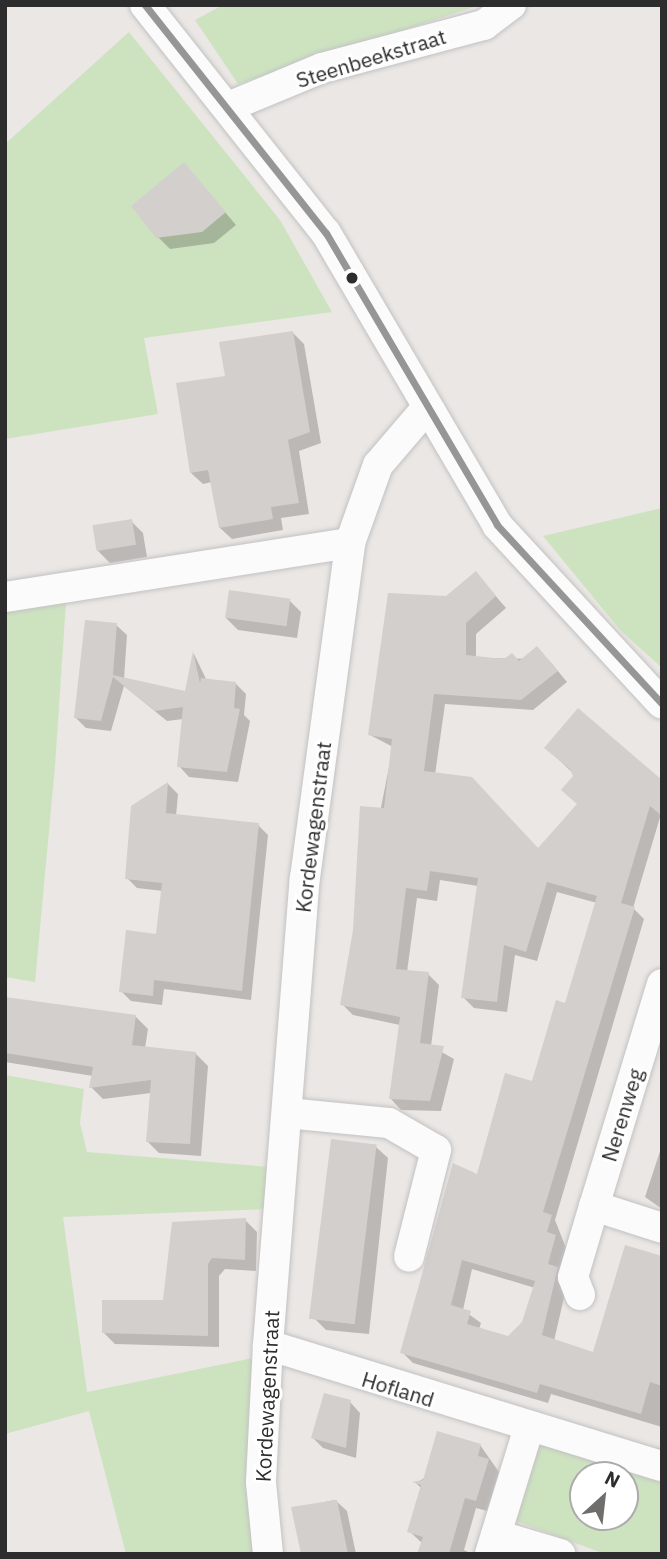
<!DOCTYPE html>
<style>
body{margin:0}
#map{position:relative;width:667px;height:1559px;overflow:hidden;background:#eae7e4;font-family:"IBM Plex Sans",sans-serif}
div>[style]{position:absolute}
.green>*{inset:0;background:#cde3c0}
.shadow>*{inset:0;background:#0003}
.building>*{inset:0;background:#d2cfcd;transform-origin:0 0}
.roads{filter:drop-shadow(0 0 2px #c3c2c2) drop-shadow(0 0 2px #c3c2c2)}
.minor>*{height:30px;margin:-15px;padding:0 15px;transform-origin:15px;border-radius:15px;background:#fcfbfb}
.bus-1>*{height:7px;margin:-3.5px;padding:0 3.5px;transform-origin:3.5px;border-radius:3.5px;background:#969696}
.dots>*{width:19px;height:19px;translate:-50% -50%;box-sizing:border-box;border:4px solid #fff;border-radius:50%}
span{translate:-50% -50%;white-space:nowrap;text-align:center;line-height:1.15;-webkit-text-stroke:6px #fff;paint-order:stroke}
.street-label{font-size:21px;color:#2d2d2d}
.frame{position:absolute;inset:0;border:7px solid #2d2d2d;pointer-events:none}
.north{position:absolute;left:569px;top:1461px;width:70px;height:70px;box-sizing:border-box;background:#fff;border:2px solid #ababab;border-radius:50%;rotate:27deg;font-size:19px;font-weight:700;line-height:28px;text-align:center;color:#2d2d2d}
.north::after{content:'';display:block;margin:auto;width:24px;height:32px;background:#6f6e6d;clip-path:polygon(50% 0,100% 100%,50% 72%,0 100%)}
</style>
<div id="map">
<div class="green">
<div style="clip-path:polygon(223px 5px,480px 5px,238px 84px,195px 20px)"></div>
<div style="clip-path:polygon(129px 32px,280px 220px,332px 312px,144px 338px,158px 414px,5px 439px,5px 144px)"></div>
<div style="clip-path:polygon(662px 508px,662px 668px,620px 630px,543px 536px)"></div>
<div style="clip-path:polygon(66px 602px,55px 766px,35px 982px,5px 977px,5px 611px)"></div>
<div style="clip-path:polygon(5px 1075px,84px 1089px,80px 1123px,87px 1152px,270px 1167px,268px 1209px,63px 1217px,87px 1392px,253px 1358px,246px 1487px,254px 1554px,126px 1554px,89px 1411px,5px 1434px)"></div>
<div style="clip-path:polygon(evenodd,555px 1442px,662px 1477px,662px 1554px,605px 1554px,513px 1520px,538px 1446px,555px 1442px,583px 1475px,625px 1475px,625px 1517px,583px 1517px,583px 1475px)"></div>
</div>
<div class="shadow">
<div style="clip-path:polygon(184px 164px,236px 225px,214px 243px,170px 249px,158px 237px)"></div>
<div style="clip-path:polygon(293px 333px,304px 344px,321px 443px,299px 451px,309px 514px,281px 518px,283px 530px,232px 539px,220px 528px,212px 482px,203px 484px,191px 473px,227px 378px)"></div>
<div style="clip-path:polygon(131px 521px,143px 533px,147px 557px,110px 563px,98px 551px)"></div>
<div style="clip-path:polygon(evenodd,476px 573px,506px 608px,476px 634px,476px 658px,548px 659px,567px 682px,533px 710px,445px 704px,435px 775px,539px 850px,579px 804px,576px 776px,557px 758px,578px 710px,661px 814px,633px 908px,644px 919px,555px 1220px,566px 1248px,559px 1271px,568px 1280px,554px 1341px,594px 1354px,662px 1360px,662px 1427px,551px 1394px,548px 1403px,413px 1363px,402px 1352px,478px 1177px,533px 1083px,566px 1005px,597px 903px,557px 892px,537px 961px,515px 955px,507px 1012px,474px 1008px,463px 997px,478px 886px,440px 880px,437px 901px,417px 898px,407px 972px,428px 974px,439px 985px,431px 1046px,454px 1059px,441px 1111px,401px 1110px,391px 1099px,400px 1025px,353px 1015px,342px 1004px,393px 747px,370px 735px,447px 598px,476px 573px,472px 1269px,535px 1288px,523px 1323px,508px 1338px,479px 1329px,481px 1323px,463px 1310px,472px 1269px)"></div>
<div style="clip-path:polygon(289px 600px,301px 612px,297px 638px,238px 630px,226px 618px)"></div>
<div style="clip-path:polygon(116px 625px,127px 635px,124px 679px,186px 693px,194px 654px,207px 681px,236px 684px,246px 694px,244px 715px,250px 721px,238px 782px,189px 777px,179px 766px,183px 719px,167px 721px,124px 686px,111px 731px,86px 728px,76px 718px)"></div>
<div style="clip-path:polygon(168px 784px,178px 794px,176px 816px,258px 825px,268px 835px,251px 1000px,164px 989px,162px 1005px,131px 1001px,121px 991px,158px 936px,163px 891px,137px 888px,127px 878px,133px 807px)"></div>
<div style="clip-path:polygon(5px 1000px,136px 1017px,148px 1029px,145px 1048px,196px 1054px,208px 1066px,201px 1156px,159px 1153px,147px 1141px,151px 1093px,103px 1099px,91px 1087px,93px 1076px,5px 1062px)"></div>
<div style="clip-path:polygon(662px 1145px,662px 1209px,645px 1197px)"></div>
<div style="clip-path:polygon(376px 1147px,388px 1158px,369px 1334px,326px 1330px,314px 1318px)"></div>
<div style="clip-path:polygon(245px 1220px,257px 1232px,256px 1271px,225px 1269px,219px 1276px,219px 1347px,115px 1344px,103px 1332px,165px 1301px)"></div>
<div style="clip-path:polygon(350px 1402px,360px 1413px,356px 1458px,323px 1448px,313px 1438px)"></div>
<div style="clip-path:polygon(480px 1445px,499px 1472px,487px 1511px,476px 1508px,464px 1550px,472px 1554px,419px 1554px,422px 1543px,409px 1531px,422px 1489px,416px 1483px)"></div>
<div style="clip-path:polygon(335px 1500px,347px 1511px,356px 1554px,303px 1554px,293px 1508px)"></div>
</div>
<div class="building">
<div style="clip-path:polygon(184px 162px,226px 212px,202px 232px,156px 238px,131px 206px)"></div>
<div style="clip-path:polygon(293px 331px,310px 432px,288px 440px,299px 503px,271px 507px,273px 519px,219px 528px,208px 470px,190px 473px,176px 383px,225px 376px,219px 342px)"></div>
<div style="left:132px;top:519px;width:26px;height:40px;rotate:81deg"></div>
<div style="clip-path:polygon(evenodd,476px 571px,496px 596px,466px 623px,466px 655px,504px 659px,512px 653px,519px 661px,537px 646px,558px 671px,521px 700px,434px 694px,424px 771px,472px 777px,538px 848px,577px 804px,561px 790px,573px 776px,570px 769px,544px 748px,578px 708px,662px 780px,662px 816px,650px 806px,621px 903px,635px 907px,543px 1212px,552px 1215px,547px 1232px,556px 1235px,548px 1264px,558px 1267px,542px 1335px,593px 1352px,625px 1245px,662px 1256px,662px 1386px,650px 1382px,641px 1414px,540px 1384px,537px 1393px,400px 1353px,453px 1163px,477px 1174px,505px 1073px,532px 1081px,556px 1000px,565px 1003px,597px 896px,547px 882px,526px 952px,504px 945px,497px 1002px,461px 998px,478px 878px,430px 871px,427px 891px,406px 888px,396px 969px,429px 972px,420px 1043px,444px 1046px,430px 1101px,389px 1099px,400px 1017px,340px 1005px,353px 930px,360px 806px,384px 808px,392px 739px,368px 735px,388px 593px,446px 596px,476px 571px,462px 1260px,535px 1281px,522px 1322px,508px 1336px,467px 1324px,471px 1311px,451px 1305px,462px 1260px)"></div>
<div style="left:229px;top:590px;width:62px;height:28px;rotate:8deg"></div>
<div style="clip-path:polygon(85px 620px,117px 623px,113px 675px,185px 691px,193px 651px,200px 683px,201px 678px,236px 682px,234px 708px,240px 709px,227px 772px,177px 767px,183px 707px,155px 711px,113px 677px,101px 721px,74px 718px)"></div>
<div style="clip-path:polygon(168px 782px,166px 813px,259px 823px,242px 991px,154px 980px,153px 996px,119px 992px,126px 930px,156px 934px,162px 883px,125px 879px,131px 806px)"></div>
<div style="clip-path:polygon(5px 997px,136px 1015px,132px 1045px,196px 1052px,190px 1144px,146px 1142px,151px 1080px,89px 1088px,93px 1067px,5px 1053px)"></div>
<div style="left:331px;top:1139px;width:46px;height:181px;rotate:7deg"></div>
<div style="clip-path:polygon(246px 1218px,245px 1260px,212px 1258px,208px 1264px,208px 1336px,102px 1333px,102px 1300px,163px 1300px,172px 1222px)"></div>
<div style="clip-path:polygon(324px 1393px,351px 1400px,346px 1448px,311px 1438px)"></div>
<div style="clip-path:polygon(437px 1431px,481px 1444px,478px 1456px,489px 1459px,476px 1501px,465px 1498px,449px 1554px,417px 1554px,423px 1537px,407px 1532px,421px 1485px,412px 1482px,423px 1480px)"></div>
<div style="clip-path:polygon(337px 1500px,348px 1554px,301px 1554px,291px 1507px)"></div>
</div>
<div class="roads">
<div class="minor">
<div style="left:145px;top:5px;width:291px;rotate:51.6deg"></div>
<div style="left:326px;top:233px;width:338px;rotate:59.6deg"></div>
<div style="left:497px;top:525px;width:243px;rotate:47.3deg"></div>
<div style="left:228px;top:107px;width:102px;rotate:-22.5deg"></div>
<div style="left:322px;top:68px;width:168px;rotate:-14.9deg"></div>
<div style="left:484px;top:25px;width:34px;rotate:-37deg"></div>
<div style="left:5px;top:597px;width:349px;rotate:-8.9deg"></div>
<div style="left:662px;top:984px;width:232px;rotate:107deg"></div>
<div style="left:594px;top:1206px;width:71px;rotate:17.9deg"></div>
<div style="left:287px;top:1113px;width:102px;rotate:5.6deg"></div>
<div style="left:389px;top:1123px;width:54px;rotate:29.9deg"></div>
<div style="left:436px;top:1150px;width:110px;rotate:104.2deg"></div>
<div style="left:580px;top:1295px;width:19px;rotate:-111deg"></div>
<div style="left:573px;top:1277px;width:74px;rotate:-73.5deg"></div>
<div style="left:268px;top:1345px;width:412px;rotate:17.1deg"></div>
<div style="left:496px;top:1535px;width:67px;rotate:16.5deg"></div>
<div style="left:268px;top:1554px;width:72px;rotate:-95.6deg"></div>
<div style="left:261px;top:1482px;width:137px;rotate:-87.1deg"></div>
<div style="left:268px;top:1345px;width:468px;rotate:-85.5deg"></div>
<div style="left:305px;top:878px;width:338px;rotate:-82.3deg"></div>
<div style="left:350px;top:543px;width:83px;rotate:-70.3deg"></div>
<div style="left:378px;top:465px;width:72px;rotate:-49.5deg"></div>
<div style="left:490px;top:1554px;width:133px;rotate:-72.9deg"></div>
</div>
</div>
<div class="bus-1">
<div style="left:145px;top:5px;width:291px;rotate:51.6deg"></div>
<div style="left:326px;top:233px;width:338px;rotate:59.6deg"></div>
<div style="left:497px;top:525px;width:243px;rotate:47.3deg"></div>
</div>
<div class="dots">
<div style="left:352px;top:278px;background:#2d2d2d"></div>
</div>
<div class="street-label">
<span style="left:371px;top:58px;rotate:-17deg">Steenbeekstraat</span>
<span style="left:313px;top:827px;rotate:-83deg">Kordewagenstraat</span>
<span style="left:622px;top:1115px;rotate:-73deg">Nerenweg</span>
<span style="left:398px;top:1389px;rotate:17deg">Hofland</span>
<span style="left:267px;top:1396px;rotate:-87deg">Kordewagenstraat</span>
</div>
<div class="frame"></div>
<div class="north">N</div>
</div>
